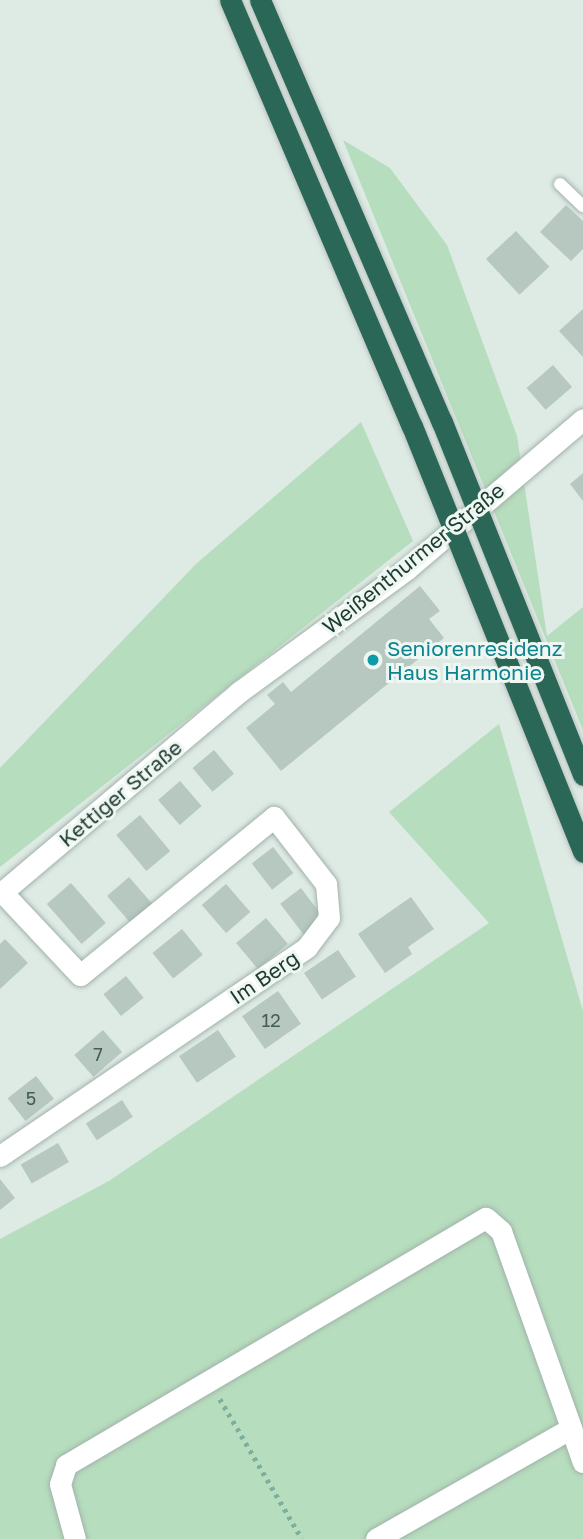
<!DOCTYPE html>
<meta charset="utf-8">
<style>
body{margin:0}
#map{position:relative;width:583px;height:1539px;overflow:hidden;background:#deeae4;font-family:"Golos Text",sans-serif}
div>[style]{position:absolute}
.green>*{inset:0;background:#b6ddbd}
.building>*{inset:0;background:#b6c8bf;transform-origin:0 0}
.path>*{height:4.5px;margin-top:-2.25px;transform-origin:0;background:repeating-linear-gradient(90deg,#7daf9c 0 3.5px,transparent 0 8.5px)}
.roads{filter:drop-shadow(0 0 2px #a1b2ab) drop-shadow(0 0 2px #a1b2ab)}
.lane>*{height:12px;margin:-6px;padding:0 6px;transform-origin:6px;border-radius:6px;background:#fff}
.street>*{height:21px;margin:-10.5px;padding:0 10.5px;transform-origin:10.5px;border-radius:10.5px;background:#fff}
.bridges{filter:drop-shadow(0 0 2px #bcc4c1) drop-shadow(0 0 2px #bcc4c1)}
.highway-bridge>*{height:21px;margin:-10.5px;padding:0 10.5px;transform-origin:10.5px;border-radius:10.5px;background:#2a6756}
.dots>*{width:19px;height:19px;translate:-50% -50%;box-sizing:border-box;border:4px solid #eef7f2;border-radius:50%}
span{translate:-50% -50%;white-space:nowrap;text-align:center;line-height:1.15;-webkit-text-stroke:6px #eef7f2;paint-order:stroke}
.number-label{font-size:18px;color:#455e54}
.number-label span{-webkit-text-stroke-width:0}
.street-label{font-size:21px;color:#1f3a31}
.culture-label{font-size:21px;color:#0d838f}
.left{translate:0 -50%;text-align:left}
</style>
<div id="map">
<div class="green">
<div style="clip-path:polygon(343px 140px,390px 168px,447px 245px,517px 436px,547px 636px,583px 607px,583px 730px)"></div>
<div style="clip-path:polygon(361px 422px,413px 541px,0 867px,0 768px,196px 564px)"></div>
<div style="clip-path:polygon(499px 724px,583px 1011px,583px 1539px,0 1539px,0 1239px,109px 1181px,489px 923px,389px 812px)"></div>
</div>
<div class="building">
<div style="clip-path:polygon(566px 205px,583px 221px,583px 249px,571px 261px,540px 232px)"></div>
<div style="left:516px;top:231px;width:49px;height:41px;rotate:47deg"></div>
<div style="clip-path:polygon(583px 309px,583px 357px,559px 331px)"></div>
<div style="left:553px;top:365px;width:29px;height:35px;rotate:49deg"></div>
<div style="clip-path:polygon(583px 473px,583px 501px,570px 484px)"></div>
<div style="clip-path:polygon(420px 586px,440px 611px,429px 619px,444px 638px,281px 771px,246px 728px,275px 704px,267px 695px,283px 682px,291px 692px)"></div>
<div style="left:214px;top:750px;width:31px;height:28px;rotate:50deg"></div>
<div style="left:180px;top:781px;width:33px;height:29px;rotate:49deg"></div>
<div style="left:140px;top:815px;width:47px;height:31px;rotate:50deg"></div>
<div style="left:273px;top:847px;width:33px;height:27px;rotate:52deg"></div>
<div style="left:129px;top:877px;width:38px;height:29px;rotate:49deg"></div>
<div style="left:71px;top:883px;width:53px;height:32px;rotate:49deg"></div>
<div style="left:226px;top:884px;width:37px;height:32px;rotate:49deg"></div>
<div style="left:301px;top:888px;width:39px;height:26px;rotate:53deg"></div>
<div style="clip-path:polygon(411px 897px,434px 929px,408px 947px,412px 954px,385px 973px,358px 934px)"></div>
<div style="left:266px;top:918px;width:34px;height:39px;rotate:50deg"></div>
<div style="left:182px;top:929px;width:33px;height:38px;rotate:51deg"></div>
<div style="clip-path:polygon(5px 939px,28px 963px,0 989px,0 944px)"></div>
<div style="left:338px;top:950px;width:32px;height:41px;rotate:56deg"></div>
<div style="left:126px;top:976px;width:28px;height:29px;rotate:51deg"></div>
<div style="left:278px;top:991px;width:40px;height:44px;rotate:55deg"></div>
<div style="left:103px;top:1030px;width:29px;height:38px;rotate:49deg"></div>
<div style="left:218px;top:1030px;width:32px;height:47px;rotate:56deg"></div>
<div style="left:36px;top:1076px;width:29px;height:36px;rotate:52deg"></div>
<div style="left:122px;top:1100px;width:20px;height:43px;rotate:57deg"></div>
<div style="left:58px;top:1143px;width:22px;height:43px;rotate:60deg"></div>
<div style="clip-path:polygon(0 1179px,15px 1198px,0 1210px)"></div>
</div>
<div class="path">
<div style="left:220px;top:1399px;width:162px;rotate:59.6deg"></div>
</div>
<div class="roads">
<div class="lane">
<div style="left:560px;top:184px;width:32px;rotate:44deg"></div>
</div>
<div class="street">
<div style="left:0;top:894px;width:313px;rotate:-40.2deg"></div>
<div style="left:239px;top:692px;width:208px;rotate:-36.2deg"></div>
<div style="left:407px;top:569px;width:231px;rotate:-40.4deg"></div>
<div style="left:0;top:1156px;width:371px;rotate:-34.2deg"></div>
<div style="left:307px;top:947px;width:36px;rotate:-53deg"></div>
<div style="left:329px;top:918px;width:34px;rotate:-95deg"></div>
<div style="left:326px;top:884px;width:85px;rotate:-127.8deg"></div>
<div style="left:274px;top:817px;width:250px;rotate:140.8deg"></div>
<div style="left:80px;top:975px;width:114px;rotate:-133.2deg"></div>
<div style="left:75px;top:1539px;width:57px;rotate:-105.3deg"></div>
<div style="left:60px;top:1484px;width:20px;rotate:-72deg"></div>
<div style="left:66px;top:1465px;width:487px;rotate:-30.5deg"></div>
<div style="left:486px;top:1218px;width:20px;rotate:41deg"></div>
<div style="left:501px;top:1231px;width:209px;rotate:70.4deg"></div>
<div style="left:376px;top:1539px;width:224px;rotate:-29.6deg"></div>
<div style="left:571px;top:1428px;width:36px;rotate:71deg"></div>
</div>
</div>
<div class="bridges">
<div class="highway-bridge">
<div style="left:230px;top:0;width:463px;rotate:66.9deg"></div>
<div style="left:412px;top:426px;width:459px;rotate:68.1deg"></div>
<div style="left:260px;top:0;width:460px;rotate:66.7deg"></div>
<div style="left:442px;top:422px;width:380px;rotate:68.2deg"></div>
</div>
</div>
<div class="dots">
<div style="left:373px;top:660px;background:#0f9aa8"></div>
</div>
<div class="number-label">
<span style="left:271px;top:1020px">12</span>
<span style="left:98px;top:1054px">7</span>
<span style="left:31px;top:1098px">5</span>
</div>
<div class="street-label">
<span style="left:413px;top:558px;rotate:-39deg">Weißenthurmer Straße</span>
<span style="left:120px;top:793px;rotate:-40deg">Kettiger Straße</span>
<span style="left:264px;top:977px;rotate:-34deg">Im Berg</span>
</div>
<div class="culture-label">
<span class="left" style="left:387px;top:660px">Seniorenresidenz<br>Haus Harmonie</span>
</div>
</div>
